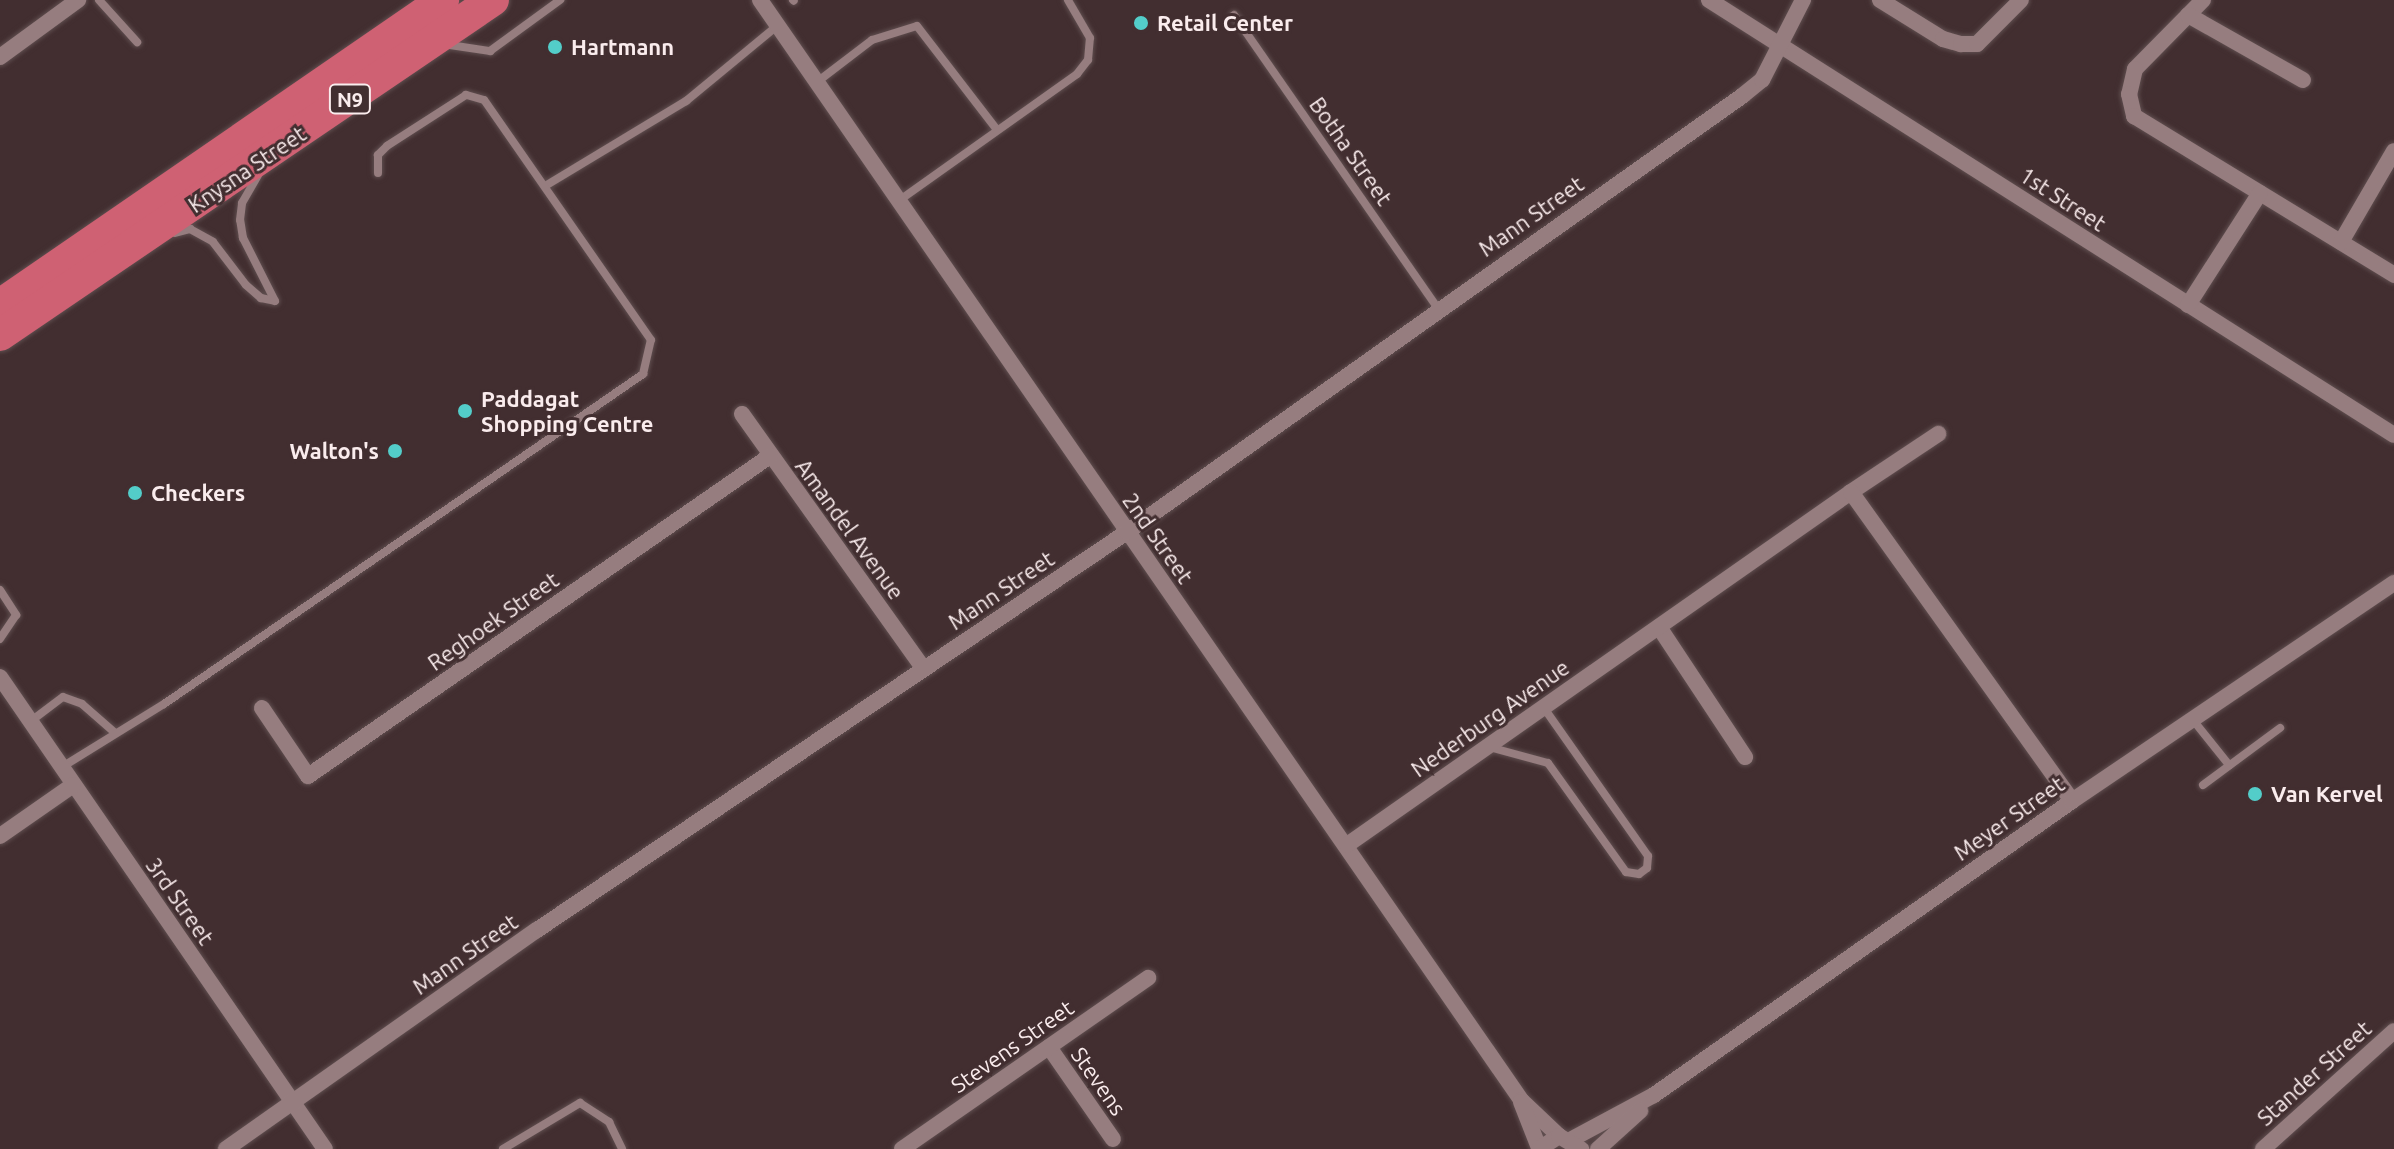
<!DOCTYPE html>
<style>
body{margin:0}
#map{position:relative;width:2394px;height:1149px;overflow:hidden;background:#422e30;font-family:Ubuntu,sans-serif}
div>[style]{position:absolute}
.roads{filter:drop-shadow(0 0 2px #5f4e4f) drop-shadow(0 0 2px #5f4e4f)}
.lane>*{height:8px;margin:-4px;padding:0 4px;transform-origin:4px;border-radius:4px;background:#967d7f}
.street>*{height:16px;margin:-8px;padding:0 8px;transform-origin:8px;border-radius:8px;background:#967d7f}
.highway>*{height:32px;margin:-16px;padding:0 16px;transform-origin:16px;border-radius:16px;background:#cf6173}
.dots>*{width:22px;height:22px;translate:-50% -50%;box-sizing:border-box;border:4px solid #422e30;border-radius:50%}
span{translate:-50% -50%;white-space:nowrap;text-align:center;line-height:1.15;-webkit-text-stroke:6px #422e30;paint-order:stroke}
.shield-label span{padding:2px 6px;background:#422e30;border:2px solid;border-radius:6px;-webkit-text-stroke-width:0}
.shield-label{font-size:20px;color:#faeced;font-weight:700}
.poi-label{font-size:22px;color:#faeced;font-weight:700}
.left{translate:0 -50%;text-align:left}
.right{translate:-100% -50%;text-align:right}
.street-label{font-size:22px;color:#faeced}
</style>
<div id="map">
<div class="roads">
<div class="lane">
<div style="left:99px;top:0;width:57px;rotate:47.9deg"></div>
<div style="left:793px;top:0;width:1px;rotate:45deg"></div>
<div style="left:1234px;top:15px;width:357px;rotate:55.2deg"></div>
<div style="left:443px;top:44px;width:48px;rotate:8.5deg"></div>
<div style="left:490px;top:51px;width:87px;rotate:-36.1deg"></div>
<div style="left:817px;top:82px;width:69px;rotate:-37.4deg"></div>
<div style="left:872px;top:40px;width:47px;rotate:-17.3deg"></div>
<div style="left:917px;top:26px;width:131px;rotate:52.4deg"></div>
<div style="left:545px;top:186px;width:165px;rotate:-31.1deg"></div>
<div style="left:686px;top:101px;width:118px;rotate:-39.5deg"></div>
<div style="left:897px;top:202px;width:221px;rotate:-35.4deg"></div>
<div style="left:1077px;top:74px;width:18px;rotate:-52deg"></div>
<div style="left:1088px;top:60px;width:22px;rotate:-85deg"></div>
<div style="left:1090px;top:38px;width:44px;rotate:-120.1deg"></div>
<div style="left:175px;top:233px;width:16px;rotate:-15deg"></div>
<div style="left:190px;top:229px;width:26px;rotate:29deg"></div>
<div style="left:213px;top:242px;width:54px;rotate:52.5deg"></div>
<div style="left:246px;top:285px;width:20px;rotate:41deg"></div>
<div style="left:261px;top:298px;width:14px;rotate:12deg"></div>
<div style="left:275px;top:301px;width:71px;rotate:-116.9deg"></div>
<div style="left:243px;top:238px;width:18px;rotate:-99deg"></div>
<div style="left:240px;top:220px;width:17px;rotate:-83deg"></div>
<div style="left:242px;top:203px;width:32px;rotate:-60deg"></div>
<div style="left:0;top:590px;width:30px;rotate:57deg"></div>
<div style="left:16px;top:615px;width:29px;rotate:124deg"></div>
<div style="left:2193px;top:720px;width:58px;rotate:51.3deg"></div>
<div style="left:31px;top:721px;width:40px;rotate:-37deg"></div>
<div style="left:63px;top:697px;width:20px;rotate:20deg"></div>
<div style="left:82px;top:704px;width:43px;rotate:41.2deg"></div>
<div style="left:1489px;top:747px;width:61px;rotate:15.2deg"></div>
<div style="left:1548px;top:763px;width:134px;rotate:54.4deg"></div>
<div style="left:1626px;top:872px;width:13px;rotate:9deg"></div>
<div style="left:1639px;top:874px;width:10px;rotate:-37deg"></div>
<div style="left:1647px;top:868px;width:12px;rotate:-85deg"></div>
<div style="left:1648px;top:856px;width:181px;rotate:-125.1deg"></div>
<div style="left:62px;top:767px;width:120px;rotate:-31.7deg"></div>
<div style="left:164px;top:704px;width:582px;rotate:-34.56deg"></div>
<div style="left:643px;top:374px;width:35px;rotate:-77deg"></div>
<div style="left:651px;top:340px;width:292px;rotate:-124.8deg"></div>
<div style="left:484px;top:100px;width:19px;rotate:-164deg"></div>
<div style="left:466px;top:95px;width:94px;rotate:147.2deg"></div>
<div style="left:387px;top:146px;width:13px;rotate:135deg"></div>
<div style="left:378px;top:155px;width:18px;rotate:90deg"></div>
<div style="left:2203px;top:785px;width:96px;rotate:-36.5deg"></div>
<div style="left:503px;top:1149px;width:90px;rotate:-30.9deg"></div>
<div style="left:580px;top:1103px;width:35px;rotate:33deg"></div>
<div style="left:609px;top:1122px;width:30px;rotate:64deg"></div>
</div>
<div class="street">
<div style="left:760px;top:0;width:1338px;rotate:55.32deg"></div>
<div style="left:1521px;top:1100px;width:52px;rotate:43.5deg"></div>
<div style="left:1709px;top:0;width:811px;rotate:32.42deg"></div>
<div style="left:1880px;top:0;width:74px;rotate:31.8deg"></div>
<div style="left:1943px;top:39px;width:19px;rotate:16deg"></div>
<div style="left:1961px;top:44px;width:16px"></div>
<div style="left:1977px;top:44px;width:62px;rotate:-45deg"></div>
<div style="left:2203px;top:0;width:97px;rotate:134.6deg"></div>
<div style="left:2135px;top:69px;width:26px;rotate:103deg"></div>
<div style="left:2129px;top:94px;width:23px;rotate:77deg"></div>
<div style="left:2134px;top:116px;width:305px;rotate:31.4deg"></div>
<div style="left:2188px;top:15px;width:132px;rotate:29.5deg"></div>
<div style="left:0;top:57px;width:97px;rotate:-36.2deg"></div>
<div style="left:2341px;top:242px;width:105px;rotate:-59.8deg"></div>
<div style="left:2188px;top:305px;width:133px;rotate:-57.3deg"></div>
<div style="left:742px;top:414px;width:313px;rotate:54.5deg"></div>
<div style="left:1851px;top:492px;width:105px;rotate:-33.7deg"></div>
<div style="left:1659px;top:627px;width:156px;rotate:56.5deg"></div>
<div style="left:0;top:677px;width:573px;rotate:55.45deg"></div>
<div style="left:262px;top:708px;width:82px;rotate:55.9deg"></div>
<div style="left:308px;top:776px;width:562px;rotate:-34.71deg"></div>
<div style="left:0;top:836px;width:89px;rotate:-34.9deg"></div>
<div style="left:1347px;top:845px;width:615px;rotate:-35.01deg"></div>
<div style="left:1851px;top:492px;width:380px;rotate:54.4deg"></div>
<div style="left:1049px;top:1047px;width:112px;rotate:55.2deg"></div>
<div style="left:1521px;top:1102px;width:49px;rotate:68.6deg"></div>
<div style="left:1572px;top:1139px;width:93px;rotate:-28.2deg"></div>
<div style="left:1654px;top:1095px;width:511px;rotate:-35.12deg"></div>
<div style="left:2072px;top:801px;width:389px;rotate:-34.1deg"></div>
<div style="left:226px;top:1149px;width:380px;rotate:-35.2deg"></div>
<div style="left:537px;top:930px;width:712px;rotate:-34deg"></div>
<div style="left:1127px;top:532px;width:754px;rotate:-35.33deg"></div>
<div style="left:1742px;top:96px;width:26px;rotate:-39deg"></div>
<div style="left:1762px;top:80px;width:90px;rotate:-62.9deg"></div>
<div style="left:902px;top:1149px;width:300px;rotate:-34.8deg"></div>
<div style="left:1539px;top:1149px;width:24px;rotate:-33deg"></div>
<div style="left:1559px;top:1136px;width:26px;rotate:31deg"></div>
<div style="left:1598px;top:1149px;width:57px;rotate:-42.1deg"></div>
<div style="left:2263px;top:1149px;width:176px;rotate:-42deg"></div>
</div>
<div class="highway">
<div style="left:0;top:305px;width:538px;rotate:-34.55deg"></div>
<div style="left:0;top:335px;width:596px;rotate:-34.2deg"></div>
</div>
</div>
<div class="dots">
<div style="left:1141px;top:23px;background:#53cdc9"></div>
<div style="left:555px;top:47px;background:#53cdc9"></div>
<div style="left:465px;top:411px;background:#53cdc9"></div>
<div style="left:395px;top:451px;background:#53cdc9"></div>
<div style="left:135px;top:493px;background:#53cdc9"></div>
<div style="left:2255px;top:794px;background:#53cdc9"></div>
</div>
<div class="shield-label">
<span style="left:350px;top:99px">N9</span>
</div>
<div class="poi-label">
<span class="left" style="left:1157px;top:23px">Retail Center</span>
<span class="left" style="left:571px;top:47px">Hartmann</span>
<span class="left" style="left:481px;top:411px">Paddagat<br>Shopping Centre</span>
<span class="right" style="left:379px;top:451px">Walton's</span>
<span class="left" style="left:151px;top:493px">Checkers</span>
<span class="left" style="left:2271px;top:794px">Van Kervel</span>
</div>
<div class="street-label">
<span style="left:1351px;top:151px;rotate:55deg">Botha Street</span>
<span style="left:247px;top:169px;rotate:-34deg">Knysna Street</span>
<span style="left:2063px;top:199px;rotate:33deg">1st Street</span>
<span style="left:1531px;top:216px;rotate:-35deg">Mann Street</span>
<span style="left:850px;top:529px;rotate:54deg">Amandel Avenue</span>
<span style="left:1158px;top:538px;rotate:55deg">2nd Street</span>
<span style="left:1001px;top:590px;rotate:-34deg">Mann Street</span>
<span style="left:493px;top:621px;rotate:-35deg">Reghoek Street</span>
<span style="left:1490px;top:718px;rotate:-35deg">Nederburg Avenue</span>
<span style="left:2009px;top:818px;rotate:-35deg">Meyer Street</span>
<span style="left:180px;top:901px;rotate:55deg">3rd Street</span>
<span style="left:465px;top:954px;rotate:-35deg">Mann Street</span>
<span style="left:1012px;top:1046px;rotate:-35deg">Stevens Street</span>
<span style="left:2314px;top:1073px;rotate:-42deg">Stander Street</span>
<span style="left:1099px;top:1081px;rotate:55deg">Stevens</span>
</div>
</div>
